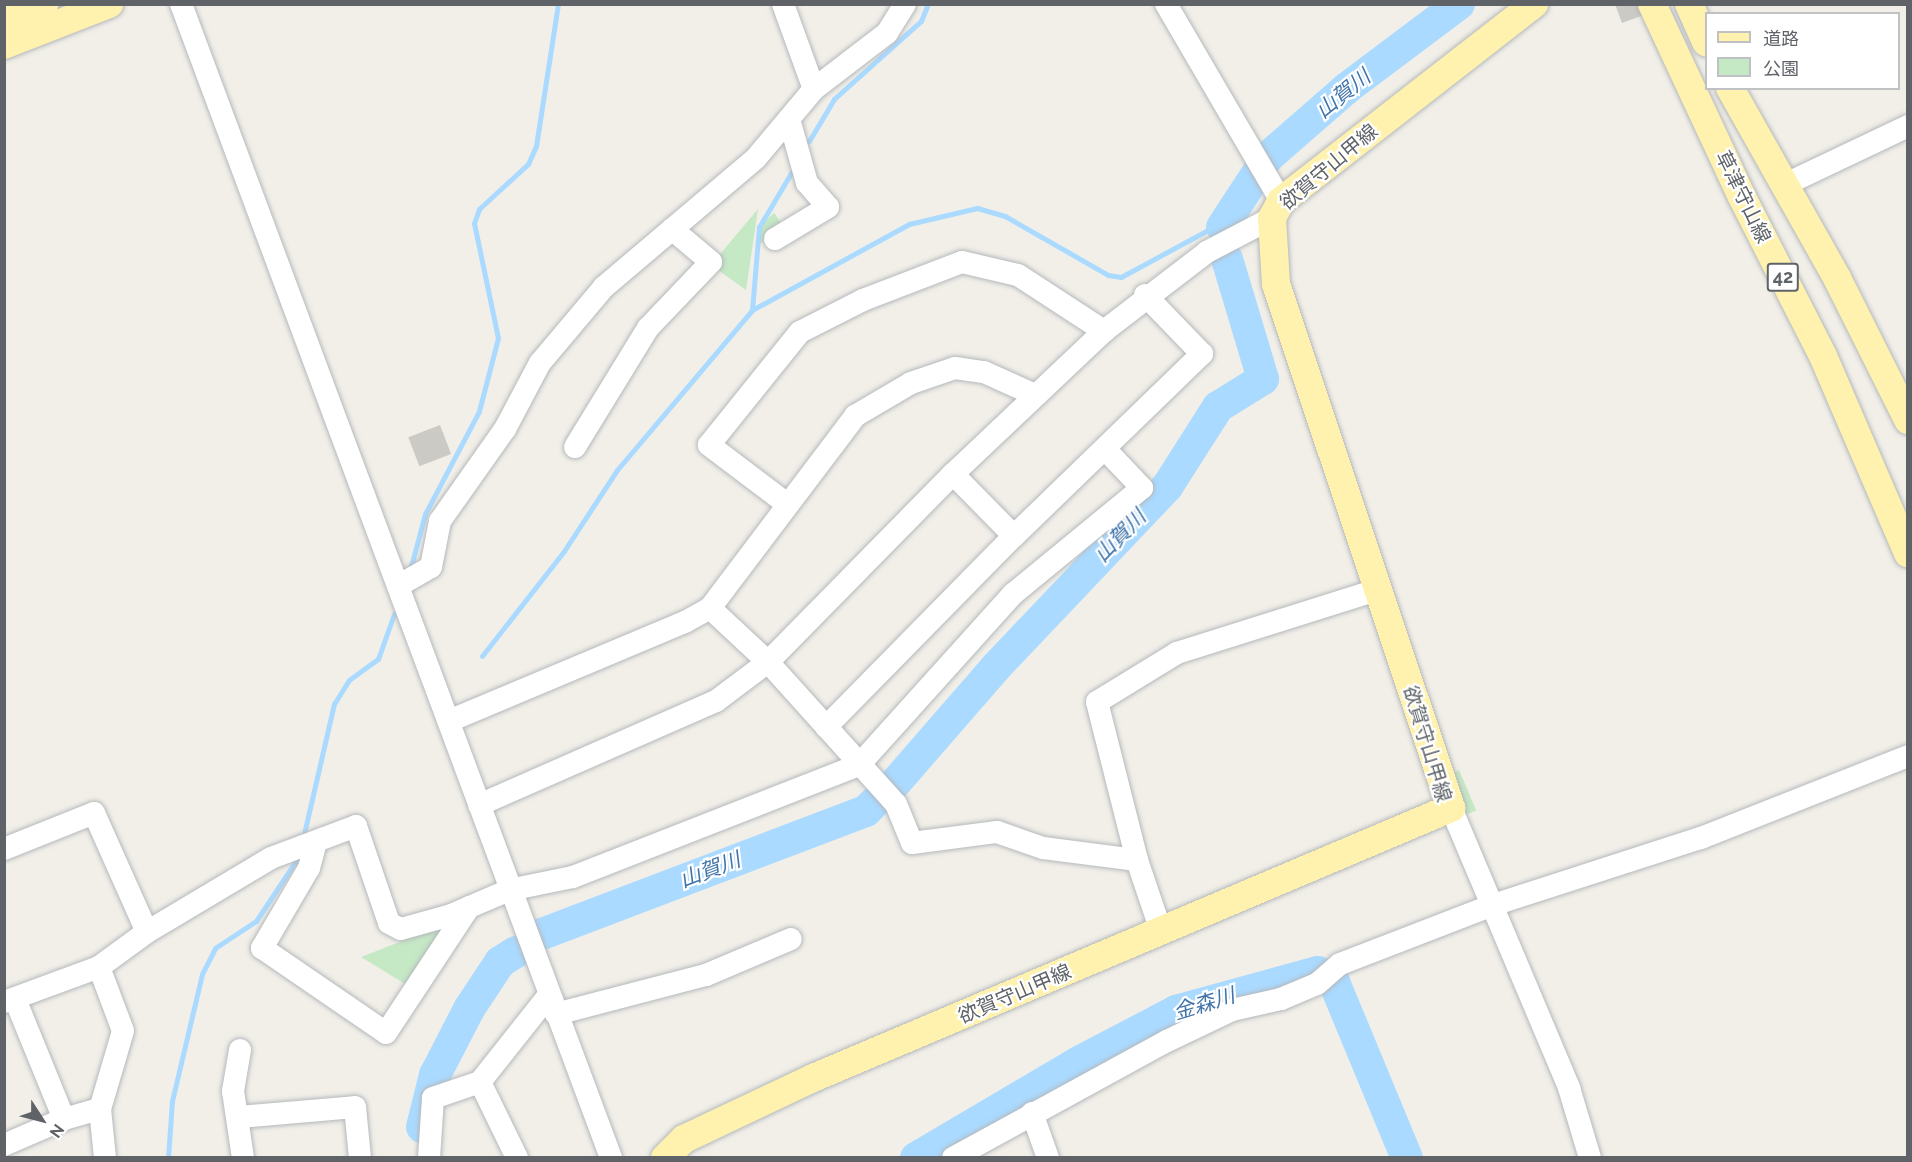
<!DOCTYPE html>
<meta charset="utf-8">
<style>
body{margin:0}
#map{position:relative;width:1912px;height:1162px;overflow:hidden;background:#f1efe8;font-family:Raleway,"Noto Sans JP",sans-serif}
div>[style]{position:absolute}
.green>*{inset:0;background:#c5e8c5;transform-origin:0 0}
.stream>*{height:5px;margin:-2.5px;padding:0 2.5px;transform-origin:2.5px;border-radius:2.5px;background:#aadaff}
.river>*{height:32px;margin:-16px;padding:0 16px;transform-origin:16px;border-radius:16px;background:#aadaff}
.building>*{inset:0;background:#cccac5;transform-origin:0 0}
.roads{filter:drop-shadow(0 0 2px #b5b8bc) drop-shadow(0 0 2px #b5b8bc)}
.minor>*{height:22px;margin:-11px;padding:0 11px;transform-origin:11px;border-radius:11px;background:#fff}
.major>*{height:28px;margin:-14px;padding:0 14px;transform-origin:14px;border-radius:14px;background:#fff2af}
span{translate:-50% -50%;white-space:nowrap;text-align:center;line-height:1.15;-webkit-text-stroke:4.5px #fff;paint-order:stroke}
.shield-label span{padding:2px 4px;background:#fff;border:2px solid;border-radius:4px;-webkit-text-stroke-width:0}
.shield-label{font-size:18px;color:#5f6368;font-weight:700}
.street-label{font-size:20px;color:#5f6368}
.water-label{font-size:21px;color:#4174aa;font-style:italic}
.frame{position:absolute;inset:0;border:6px solid #5f6368;pointer-events:none}
.legend{position:absolute;left:1705px;top:12px;width:195px;height:78px;box-sizing:border-box;background:#fff;border:2px solid #bfc1c3;margin:0;padding:8px 10px;list-style:none;font-size:18px;color:#5f6368}
.legend li{display:flex;align-items:center;gap:12px;height:30px}
.legend b{width:30px;border:2px solid #bfc1c3}
.north{position:absolute;left:12px;top:1090px;width:60px;height:60px;-webkit-text-stroke:4px #fff;paint-order:stroke;rotate:126deg;font-size:16px;font-weight:700;line-height:24px;text-align:center;color:#5f6368}
.north::after{content:'';display:block;margin:auto;width:21px;height:27px;background:#5f6368;clip-path:polygon(50% 0,100% 100%,50% 72%,0 100%)}
</style>
<div id="map">
<div class="green">
<div style="clip-path:polygon(758px 209px,746px 290px,711px 265px)"></div>
<div style="clip-path:polygon(774px 213px,788px 232px,758px 244px,759px 227px)"></div>
<div style="left:1459px;top:770px;width:44px;height:16px;rotate:67deg"></div>
<div style="clip-path:polygon(448px 923px,410px 987px,361px 957px)"></div>
</div>
<div class="stream">
<div style="left:809px;top:141px;width:49px;rotate:-59.2deg"></div>
<div style="left:834px;top:99px;width:117px;rotate:-41.9deg"></div>
<div style="left:921px;top:21px;width:18px;rotate:-68deg"></div>
<div style="left:752px;top:310px;width:83px;rotate:-85.2deg"></div>
<div style="left:759px;top:227px;width:63px;rotate:-59.3deg"></div>
<div style="left:410px;top:570px;width:58px;rotate:-75deg"></div>
<div style="left:425px;top:514px;width:116px;rotate:-62.3deg"></div>
<div style="left:479px;top:411px;width:75px;rotate:-75.4deg"></div>
<div style="left:498px;top:338px;width:117px;rotate:-101.8deg"></div>
<div style="left:474px;top:223px;width:15px;rotate:-70deg"></div>
<div style="left:479px;top:209px;width:67px;rotate:-42.6deg"></div>
<div style="left:528px;top:164px;width:20px;rotate:-66deg"></div>
<div style="left:536px;top:146px;width:144px;rotate:-81.2deg"></div>
<div style="left:482px;top:656px;width:133px;rotate:-52deg"></div>
<div style="left:564px;top:551px;width:97px;rotate:-56.8deg"></div>
<div style="left:617px;top:470px;width:209px;rotate:-49.8deg"></div>
<div style="left:752px;top:310px;width:179px;rotate:-28.7deg"></div>
<div style="left:909px;top:224px;width:70px;rotate:-13.2deg"></div>
<div style="left:977px;top:208px;width:29px;rotate:16deg"></div>
<div style="left:1005px;top:216px;width:119px;rotate:29.8deg"></div>
<div style="left:1108px;top:275px;width:13px;rotate:9deg"></div>
<div style="left:1121px;top:277px;width:114px;rotate:-28.4deg"></div>
<div style="left:303px;top:838px;width:138px;rotate:-77deg"></div>
<div style="left:334px;top:704px;width:28px;rotate:-58deg"></div>
<div style="left:349px;top:680px;width:36px;rotate:-36deg"></div>
<div style="left:378px;top:659px;width:48px;rotate:-70.4deg"></div>
<div style="left:168px;top:1158px;width:57px;rotate:-86deg"></div>
<div style="left:172px;top:1101px;width:130px;rotate:-76.7deg"></div>
<div style="left:202px;top:974px;width:29px;rotate:-63deg"></div>
<div style="left:215px;top:948px;width:49px;rotate:-33.4deg"></div>
<div style="left:256px;top:921px;width:78px;rotate:-56.5deg"></div>
</div>
<div class="river">
<div style="left:1222px;top:227px;width:84px;rotate:-56.7deg"></div>
<div style="left:1268px;top:157px;width:105px;rotate:-41.1deg"></div>
<div style="left:1347px;top:88px;width:140px;rotate:-36.9deg"></div>
<div style="left:890px;top:789px;width:162px;rotate:-49deg"></div>
<div style="left:996px;top:667px;width:248px;rotate:-46.5deg"></div>
<div style="left:1167px;top:487px;width:95px;rotate:-57.5deg"></div>
<div style="left:1218px;top:407px;width:53px;rotate:-31.9deg"></div>
<div style="left:1263px;top:379px;width:125px;rotate:-106.7deg"></div>
<div style="left:542px;top:934px;width:347px;rotate:-20.8deg"></div>
<div style="left:866px;top:811px;width:13px;rotate:-45deg"></div>
<div style="left:422px;top:1127px;width:54px;rotate:-76deg"></div>
<div style="left:435px;top:1075px;width:74px;rotate:-62.7deg"></div>
<div style="left:469px;top:1009px;width:56px;rotate:-56.6deg"></div>
<div style="left:500px;top:962px;width:19px;rotate:-32deg"></div>
<div style="left:916px;top:1158px;width:189px;rotate:-30.5deg"></div>
<div style="left:1079px;top:1062px;width:110px;rotate:-27.7deg"></div>
<div style="left:1176px;top:1011px;width:147px;rotate:-15.4deg"></div>
<div style="left:1318px;top:972px;width:19px;rotate:32deg"></div>
<div style="left:1334px;top:982px;width:191px;rotate:67.5deg"></div>
</div>
<div class="building">
<div style="clip-path:polygon(1615px 4px,1640px 4px,1644px 15px,1622px 23px)"></div>
<div style="left:440px;top:425px;width:31px;height:34px;rotate:69deg"></div>
</div>
<div class="roads">
<div class="minor">
<div style="left:181px;top:4px;width:1232px;rotate:69.56deg"></div>
<div style="left:783px;top:4px;width:90px;rotate:70deg"></div>
<div style="left:1166px;top:4px;width:228px;rotate:59.7deg"></div>
<div style="left:1784px;top:185px;width:137px;rotate:-25.4deg"></div>
<div style="left:775px;top:239px;width:62px;rotate:-31.1deg"></div>
<div style="left:828px;top:207px;width:32px;rotate:-131deg"></div>
<div style="left:807px;top:183px;width:66px;rotate:-105.7deg"></div>
<div style="left:575px;top:447px;width:140px;rotate:-58.5deg"></div>
<div style="left:648px;top:328px;width:91px;rotate:-46.3deg"></div>
<div style="left:711px;top:262px;width:51px;rotate:-139.8deg"></div>
<div style="left:953px;top:474px;width:87px;rotate:45.5deg"></div>
<div style="left:787px;top:504px;width:98px;rotate:-142.9deg"></div>
<div style="left:709px;top:445px;width:145px;rotate:-51.2deg"></div>
<div style="left:800px;top:332px;width:71px;rotate:-26.9deg"></div>
<div style="left:863px;top:300px;width:106px;rotate:-21deg"></div>
<div style="left:962px;top:262px;width:57px;rotate:13.1deg"></div>
<div style="left:1018px;top:275px;width:103px;rotate:33.1deg"></div>
<div style="left:398px;top:586px;width:38px;rotate:-30deg"></div>
<div style="left:431px;top:567px;width:47px;rotate:-78.9deg"></div>
<div style="left:440px;top:521px;width:113px;rotate:-54.8deg"></div>
<div style="left:505px;top:429px;width:75px;rotate:-62.1deg"></div>
<div style="left:540px;top:363px;width:99px;rotate:-49.9deg"></div>
<div style="left:604px;top:287px;width:199px;rotate:-40.3deg"></div>
<div style="left:756px;top:158px;width:90px;rotate:-50deg"></div>
<div style="left:814px;top:89px;width:92px;rotate:-37.5deg"></div>
<div style="left:887px;top:33px;width:34px;rotate:-58deg"></div>
<div style="left:710px;top:608px;width:79px;rotate:43deg"></div>
<div style="left:768px;top:662px;width:191px;rotate:48deg"></div>
<div style="left:896px;top:804px;width:42px;rotate:67.7deg"></div>
<div style="left:912px;top:843px;width:86px;rotate:-7.4deg"></div>
<div style="left:997px;top:832px;width:49px;rotate:19.2deg"></div>
<div style="left:1043px;top:848px;width:95px;rotate:7.3deg"></div>
<div style="left:449px;top:721px;width:256px;rotate:-22.8deg"></div>
<div style="left:685px;top:622px;width:29px;rotate:-29deg"></div>
<div style="left:710px;top:608px;width:241px;rotate:-52.9deg"></div>
<div style="left:855px;top:416px;width:65px;rotate:-30.5deg"></div>
<div style="left:911px;top:383px;width:46px;rotate:-18.8deg"></div>
<div style="left:955px;top:368px;width:29px;rotate:8deg"></div>
<div style="left:984px;top:372px;width:56px;rotate:24.3deg"></div>
<div style="left:826px;top:727px;width:268px;rotate:-45.5deg"></div>
<div style="left:1014px;top:536px;width:262px;rotate:-44.1deg"></div>
<div style="left:1202px;top:354px;width:82px;rotate:-134deg"></div>
<div style="left:479px;top:805px;width:259px;rotate:-23.7deg"></div>
<div style="left:716px;top:701px;width:65px;rotate:-36.9deg"></div>
<div style="left:768px;top:662px;width:264px;rotate:-45.5deg"></div>
<div style="left:953px;top:474px;width:208px;rotate:-43.4deg"></div>
<div style="left:1104px;top:331px;width:130px;rotate:-37.5deg"></div>
<div style="left:1207px;top:252px;width:73px;rotate:-27.6deg"></div>
<div style="left:1451px;top:808px;width:304px;rotate:67.1deg"></div>
<div style="left:1569px;top:1088px;width:73px;rotate:73.3deg"></div>
<div style="left:316px;top:842px;width:27px;rotate:105deg"></div>
<div style="left:309px;top:868px;width:93px;rotate:120.4deg"></div>
<div style="left:262px;top:948px;width:150px;rotate:34.4deg"></div>
<div style="left:386px;top:1033px;width:151px;rotate:-56.6deg"></div>
<div style="left:4px;top:849px;width:97px;rotate:-21.8deg"></div>
<div style="left:94px;top:813px;width:130px;rotate:66deg"></div>
<div style="left:1161px;top:931px;width:75px;rotate:-108.7deg"></div>
<div style="left:1137px;top:860px;width:163px;rotate:-104.2deg"></div>
<div style="left:1097px;top:702px;width:94px;rotate:-31.5deg"></div>
<div style="left:1177px;top:653px;width:210px;rotate:-17.5deg"></div>
<div style="left:99px;top:967px;width:68px;rotate:69.4deg"></div>
<div style="left:123px;top:1031px;width:81px;rotate:106.4deg"></div>
<div style="left:100px;top:1109px;width:49px;rotate:84.2deg"></div>
<div style="left:15px;top:999px;width:130px;rotate:67.8deg"></div>
<div style="left:4px;top:1002px;width:101px;rotate:-20.2deg"></div>
<div style="left:99px;top:967px;width:59px;rotate:-36.1deg"></div>
<div style="left:147px;top:932px;width:144px;rotate:-30.8deg"></div>
<div style="left:271px;top:858px;width:91px;rotate:-20.6deg"></div>
<div style="left:356px;top:826px;width:102px;rotate:71.2deg"></div>
<div style="left:389px;top:923px;width:13px;rotate:27deg"></div>
<div style="left:401px;top:929px;width:52px;rotate:-15.6deg"></div>
<div style="left:451px;top:915px;width:63px;rotate:-23.3deg"></div>
<div style="left:509px;top:890px;width:65px;rotate:-11.5deg"></div>
<div style="left:573px;top:877px;width:307px;rotate:-21.4deg"></div>
<div style="left:859px;top:765px;width:230px;rotate:-48deg"></div>
<div style="left:1013px;top:594px;width:167px;rotate:-39.4deg"></div>
<div style="left:1142px;top:488px;width:54px;rotate:-133.5deg"></div>
<div style="left:556px;top:1014px;width:155px;rotate:-14.6deg"></div>
<div style="left:706px;top:975px;width:92px;rotate:-23deg"></div>
<div style="left:240px;top:1050px;width:42px;rotate:99.7deg"></div>
<div style="left:233px;top:1091px;width:68px;rotate:81.5deg"></div>
<div style="left:480px;top:1082px;width:85px;rotate:64deg"></div>
<div style="left:1032px;top:1113px;width:48px;rotate:70.4deg"></div>
<div style="left:239px;top:1117px;width:116px;rotate:-4.9deg"></div>
<div style="left:355px;top:1107px;width:51px;rotate:84.4deg"></div>
<div style="left:4px;top:1145px;width:65px;rotate:-23.4deg"></div>
<div style="left:64px;top:1119px;width:37px;rotate:-16deg"></div>
<div style="left:429px;top:1158px;width:60px;rotate:-86.2deg"></div>
<div style="left:433px;top:1098px;width:50px;rotate:-18.8deg"></div>
<div style="left:480px;top:1082px;width:111px;rotate:-51.6deg"></div>
<div style="left:953px;top:1158px;width:244px;rotate:-28.7deg"></div>
<div style="left:1167px;top:1041px;width:72px;rotate:-25.5deg"></div>
<div style="left:1232px;top:1010px;width:50px;rotate:-12.7deg"></div>
<div style="left:1281px;top:999px;width:39px;rotate:-23deg"></div>
<div style="left:1317px;top:984px;width:30px;rotate:-41deg"></div>
<div style="left:1340px;top:964px;width:164px;rotate:-21.1deg"></div>
<div style="left:1493px;top:905px;width:219px;rotate:-17.9deg"></div>
<div style="left:1701px;top:838px;width:223px;rotate:-21.6deg"></div>
</div>
<div class="major">
<div style="left:1652px;top:4px;width:213px;rotate:65deg"></div>
<div style="left:1742px;top:197px;width:178px;rotate:63deg"></div>
<div style="left:1823px;top:356px;width:215px;rotate:66.7deg"></div>
<div style="left:1689px;top:4px;width:42px;rotate:65.9deg"></div>
<div style="left:4px;top:19px;width:43px;rotate:-20.6deg"></div>
<div style="left:4px;top:45px;width:113px;rotate:-21.3deg"></div>
<div style="left:1730px;top:88px;width:218px;rotate:60.6deg"></div>
<div style="left:1837px;top:278px;width:159px;rotate:63.4deg"></div>
<div style="left:665px;top:1158px;width:27px;rotate:-45deg"></div>
<div style="left:684px;top:1139px;width:143px;rotate:-25.3deg"></div>
<div style="left:813px;top:1078px;width:693px;rotate:-22.94deg"></div>
<div style="left:1451px;top:808px;width:552px;rotate:-108.47deg"></div>
<div style="left:1276px;top:284px;width:66px;rotate:-93.5deg"></div>
<div style="left:1272px;top:218px;width:19px;rotate:-62deg"></div>
<div style="left:1281px;top:201px;width:321px;rotate:-37.9deg"></div>
</div>
</div>
<div class="shield-label">
<span style="left:1783px;top:277px">42</span>
</div>
<div class="street-label">
<span style="left:1329px;top:167px;rotate:-40deg">欲賀守山甲線</span>
<span style="left:1743px;top:197px;rotate:64deg">草津守山線</span>
<span style="left:1427px;top:744px;rotate:73deg">欲賀守山甲線</span>
<span style="left:1015px;top:994px;rotate:-23deg">欲賀守山甲線</span>
</div>
<div class="water-label">
<span style="left:1343px;top:94px;rotate:-39deg">山賀川</span>
<span style="left:1120px;top:536px;rotate:-46deg">山賀川</span>
<span style="left:710px;top:870px;rotate:-21deg">山賀川</span>
<span style="left:1204px;top:1004px;rotate:-17deg">金森川</span>
</div>
<div class="frame"></div>
<ul class="legend">
<li><b style="height:8px;background:#fff2af"></b>道路</li>
<li><b style="height:16px;background:#c5e8c5"></b>公園</li>
</ul>
<div class="north">N</div>
</div>
